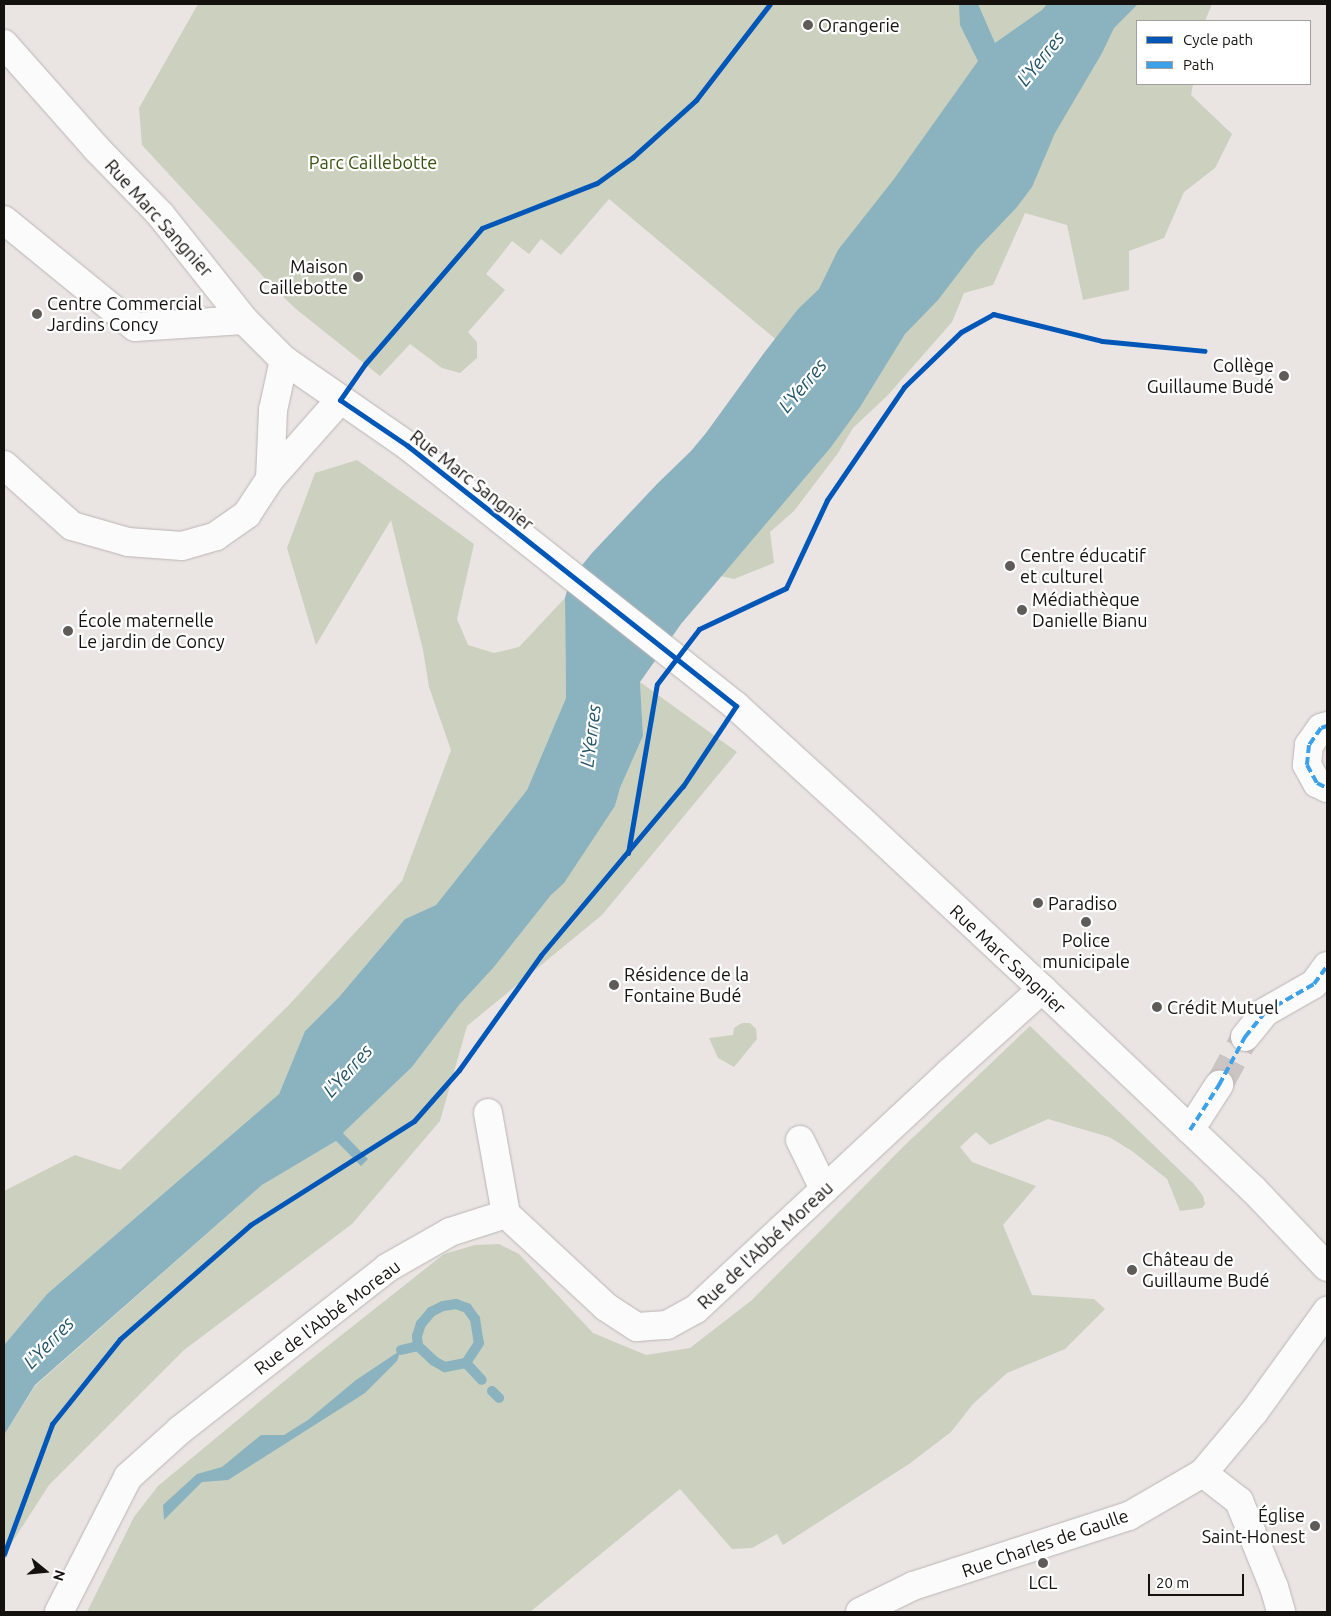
<!DOCTYPE html>
<meta charset="utf-8">
<style>
body{margin:0}
#map{position:relative;width:1331px;height:1616px;overflow:hidden;background:#eae4e2;font-family:Ubuntu,sans-serif}
div>[style]{position:absolute}
.green>*{inset:0;background:#cbd1be}
.water>*{inset:0;background:#8ab2bf}
.stream>*{height:10px;margin:-5px;padding:0 5px;transform-origin:5px;border-radius:5px;background:#8ab2bf}
.minor-tunnel>*{height:28px;margin-top:-14px;transform-origin:0;background:repeating-linear-gradient(90deg,#cac4c2 0 28px,transparent 0 42px)}
.roads{filter:drop-shadow(0 0 1px #bab5b4) drop-shadow(0 0 1px #bab5b4)}
.minor>*{height:28px;margin:-14px;padding:0 14px;transform-origin:14px;border-radius:14px;background:#fcfbfb}
.quiet>*{height:4px;margin-top:-2px;transform-origin:0;background:repeating-linear-gradient(90deg,#3da1ea 0 8px,transparent 0 12px)}
.cycleway>*{height:5px;margin:-2.5px;padding:0 2.5px;transform-origin:2.5px;border-radius:2.5px;background:#0057b8}
.dots>*{width:14px;height:14px;translate:-50% -50%;box-sizing:border-box;border:2px solid #fff;border-radius:50%}
span{translate:-50% -50%;white-space:nowrap;text-align:center;line-height:1.15;-webkit-text-stroke:4.5px #fff;paint-order:stroke}
.poi-label{font-size:18px;color:#14110f}
.left{translate:0 -50%;text-align:left}
.right{translate:-100% -50%;text-align:right}
.park-label{font-size:18px;color:#37520e}
.street-label{font-size:18px;color:#14110f}
.water-label{font-size:19px;color:#225464;font-style:italic}
.frame{position:absolute;inset:0;border:5px solid #14110f;pointer-events:none}
.legend{position:absolute;left:1136px;top:20px;width:175px;height:65px;box-sizing:border-box;background:#fff;border:1px solid #a1a09f;margin:0;padding:6px 9px;list-style:none;font-size:15px;color:#14110f}
.legend li{display:flex;align-items:center;gap:10px;height:25px}
.legend b{width:25px;border:1px solid #a1a09f}
.north{position:absolute;left:20px;top:1546px;width:50px;height:50px;-webkit-text-stroke:4px #fff;paint-order:stroke;rotate:107deg;font-size:14px;font-weight:700;line-height:20px;text-align:center;color:#14110f}
.north::after{content:'';display:block;margin:auto;width:18px;height:22px;background:#14110f;clip-path:polygon(50% 0,100% 100%,50% 72%,0 100%)}
.scale{position:absolute;left:1148px;top:1574px;width:96px;height:22px;box-sizing:border-box;border:2px solid #14110f;border-top:0;padding-left:6px;font-size:15px;line-height:18px;white-space:nowrap;color:#14110f;-webkit-text-stroke:4px #fff;paint-order:stroke}
</style>
<div id="map">
<div class="green">
<div style="clip-path:polygon(198px 4px,1053px 4px,828px 286px,779px 342px,609px 199px,561px 255px,541px 239px,529px 254px,512px 241px,486px 274px,505px 290px,468px 332px,477px 342px,477px 358px,460px 373px,442px 368px,410px 344px,380px 376px,296px 309px,271px 285px,142px 145px,139px 108px)"></div>
<div style="clip-path:polygon(1116px 4px,1212px 4px,1205px 21px,1137px 21px,1137px 84px,1193px 84px,1191px 95px,1232px 134px,1215px 168px,1184px 192px,1164px 238px,1129px 251px,1129px 290px,1083px 300px,1067px 225px,1025px 213px,993px 285px,964px 293px,952px 322px,888px 395px,853px 428px,838px 453px,794px 511px,770px 532px,774px 563px,734px 579px,707px 573px)"></div>
<div style="clip-path:polygon(357px 460px,474px 544px,457px 619px,468px 645px,494px 653px,519px 647px,565px 598px,566px 698px,527px 790px,436px 905px,405px 919px,339px 997px,305px 1031px,279px 1094px,47px 1294px,4px 1345px,4px 1191px,75px 1155px,120px 1170px,289px 1005px,402px 881px,451px 750px,429px 687px,423px 650px,391px 520px,316px 645px,287px 548px,315px 473px)"></div>
<div style="clip-path:polygon(640px 682px,737px 752px,602px 915px,467px 1026px,440px 1121px,352px 1224px,184px 1350px,49px 1485px,4px 1555px,4px 1435px,35px 1386px,262px 1185px,336px 1141px,361px 1165px,367px 1159px,343px 1133px,412px 1067px,460px 1004px,494px 967px,551px 895px,564px 882px,615px 806px,620px 788px,643px 736px)"></div>
<div style="clip-path:polygon(742px 1023px,750px 1023px,756px 1029px,757px 1039px,734px 1067px,718px 1058px,709px 1038px,733px 1035px,734px 1028px)"></div>
<div style="clip-path:polygon(1030px 1026px,1193px 1183px,1203px 1196px,1205px 1204px,1202px 1208px,1180px 1211px,1167px 1179px,1132px 1151px,1109px 1137px,1048px 1119px,990px 1145px,976px 1132px,960px 1147px,972px 1162px,1036px 1186px,1003px 1225px,1032px 1295px,1094px 1299px,1105px 1309px,1065px 1349px,1007px 1373px,973px 1404px,951px 1432px,909px 1464px,783px 1545px,777px 1534px,752px 1548px,732px 1549px,680px 1489px,530px 1612px,87px 1612px,134px 1517px,158px 1486px,305px 1364px,444px 1254px,475px 1245px,499px 1244px,519px 1254px,593px 1333px,646px 1355px,690px 1348px,752px 1300px,903px 1147px)"></div>
</div>
<div class="water">
<div style="clip-path:polygon(959px 4px,978px 4px,995px 43px,1042px 10px,1047px 4px,1138px 4px,1114px 28px,1102px 53px,1055px 133px,1032px 187px,1017px 207px,977px 249px,938px 300px,905px 334px,860px 407px,831px 447px,681px 624px,640px 682px,643px 736px,620px 788px,615px 806px,564px 883px,551px 895px,494px 967px,460px 1004px,412px 1067px,343px 1133px,368px 1159px,361px 1166px,336px 1141px,262px 1185px,35px 1385px,4px 1435px,4px 1345px,47px 1294px,279px 1094px,305px 1031px,339px 997px,405px 919px,436px 905px,527px 790px,566px 698px,565px 598px,570px 580px,592px 553px,657px 484px,691px 451px,706px 433px,764px 353px,798px 309px,819px 289px,838px 250px,894px 179px,978px 61px,960px 25px)"></div>
<div style="clip-path:polygon(401px 1350px,397px 1361px,365px 1393px,228px 1480px,202px 1482px,164px 1520px,163px 1505px,197px 1474px,222px 1467px,261px 1435px,284px 1435px,308px 1420px,356px 1380px)"></div>
</div>
<div class="stream">
<div style="left:418px;top:1346px;width:10px;rotate:-96deg"></div>
<div style="left:417px;top:1336px;width:13px;rotate:-72deg"></div>
<div style="left:421px;top:1324px;width:16px;rotate:-50deg"></div>
<div style="left:431px;top:1312px;width:13px;rotate:-27deg"></div>
<div style="left:443px;top:1306px;width:13px;rotate:-9deg"></div>
<div style="left:456px;top:1304px;width:12px;rotate:20deg"></div>
<div style="left:467px;top:1308px;width:14px;rotate:54deg"></div>
<div style="left:475px;top:1319px;width:24px;rotate:81deg"></div>
<div style="left:479px;top:1343px;width:24px;rotate:123deg"></div>
<div style="left:401px;top:1350px;width:17px;rotate:-13deg"></div>
<div style="left:418px;top:1346px;width:22px;rotate:43deg"></div>
<div style="left:434px;top:1361px;width:13px;rotate:29deg"></div>
<div style="left:445px;top:1367px;width:21px;rotate:-11deg"></div>
<div style="left:466px;top:1363px;width:23px;rotate:47deg"></div>
<div style="left:492px;top:1391px;width:10px;rotate:45deg"></div>
</div>
<div class="minor-tunnel">
<div style="left:1219px;top:1085px;width:55px;rotate:-61.6deg"></div>
</div>
<div class="roads">
<div class="minor">
<div style="left:4px;top:44px;width:139px;rotate:48.5deg"></div>
<div style="left:96px;top:148px;width:92px;rotate:45.9deg"></div>
<div style="left:160px;top:214px;width:135px;rotate:51.6deg"></div>
<div style="left:244px;top:320px;width:57px;rotate:45deg"></div>
<div style="left:284px;top:360px;width:151px;rotate:34.7deg"></div>
<div style="left:408px;top:446px;width:419px;rotate:38.4deg"></div>
<div style="left:736px;top:706px;width:169px;rotate:42.4deg"></div>
<div style="left:861px;top:820px;width:248px;rotate:43deg"></div>
<div style="left:1042px;top:989px;width:292px;rotate:43.5deg"></div>
<div style="left:1254px;top:1190px;width:106px;rotate:46.5deg"></div>
<div style="left:4px;top:220px;width:169px;rotate:39.2deg"></div>
<div style="left:135px;top:327px;width:109px;rotate:-3.7deg"></div>
<div style="left:4px;top:465px;width:91px;rotate:41.9deg"></div>
<div style="left:72px;top:526px;width:58px;rotate:15.9deg"></div>
<div style="left:128px;top:542px;width:54px;rotate:4.2deg"></div>
<div style="left:182px;top:546px;width:35px;rotate:-16deg"></div>
<div style="left:216px;top:536px;width:38px;rotate:-35deg"></div>
<div style="left:247px;top:514px;width:42px;rotate:-56.7deg"></div>
<div style="left:270px;top:479px;width:106px;rotate:-48.5deg"></div>
<div style="left:270px;top:479px;width:69px;rotate:-87.5deg"></div>
<div style="left:273px;top:410px;width:51px;rotate:-77.6deg"></div>
<div style="left:1327px;top:726px;width:6px;rotate:162deg"></div>
<div style="left:1321px;top:728px;width:21px;rotate:125deg"></div>
<div style="left:1309px;top:745px;width:20px;rotate:96deg"></div>
<div style="left:1307px;top:765px;width:21px;rotate:61deg"></div>
<div style="left:1317px;top:783px;width:11px;rotate:27deg"></div>
<div style="left:1245px;top:1037px;width:32px;rotate:-51deg"></div>
<div style="left:1265px;top:1012px;width:56px;rotate:-29.7deg"></div>
<div style="left:1314px;top:984px;width:22px;rotate:-54deg"></div>
<div style="left:488px;top:1113px;width:103px;rotate:79.9deg"></div>
<div style="left:1190px;top:1130px;width:54px;rotate:-57.2deg"></div>
<div style="left:800px;top:1140px;width:55px;rotate:63.9deg"></div>
<div style="left:1203px;top:1473px;width:46px;rotate:37.9deg"></div>
<div style="left:1239px;top:1501px;width:93px;rotate:67.9deg"></div>
<div style="left:1274px;top:1587px;width:26px;rotate:74deg"></div>
<div style="left:59px;top:1612px;width:152px;rotate:-62.9deg"></div>
<div style="left:128px;top:1477px;width:70px;rotate:-42.1deg"></div>
<div style="left:180px;top:1430px;width:263px;rotate:-38deg"></div>
<div style="left:387px;top:1268px;width:73px;rotate:-29.7deg"></div>
<div style="left:450px;top:1232px;width:59px;rotate:-17.8deg"></div>
<div style="left:506px;top:1214px;width:137px;rotate:42.9deg"></div>
<div style="left:606px;top:1307px;width:37px;rotate:33deg"></div>
<div style="left:637px;top:1327px;width:30px;rotate:-4deg"></div>
<div style="left:667px;top:1325px;width:33px;rotate:-29deg"></div>
<div style="left:696px;top:1309px;width:346px;rotate:-43deg"></div>
<div style="left:949px;top:1073px;width:125px;rotate:-42.1deg"></div>
<div style="left:860px;top:1612px;width:59px;rotate:-26.1deg"></div>
<div style="left:913px;top:1586px;width:227px;rotate:-18deg"></div>
<div style="left:1129px;top:1516px;width:86px;rotate:-30.2deg"></div>
<div style="left:1203px;top:1473px;width:80px;rotate:-50.1deg"></div>
<div style="left:1254px;top:1412px;width:125px;rotate:-54.1deg"></div>
</div>
</div>
<div class="quiet">
<div style="left:1327px;top:726px;width:6px;rotate:162deg"></div>
<div style="left:1321px;top:728px;width:21px;rotate:125deg"></div>
<div style="left:1309px;top:745px;width:20px;rotate:96deg"></div>
<div style="left:1307px;top:765px;width:21px;rotate:61deg"></div>
<div style="left:1317px;top:783px;width:11px;rotate:27deg"></div>
<div style="left:1190px;top:1130px;width:54px;rotate:-57.2deg"></div>
<div style="left:1219px;top:1085px;width:55px;rotate:-61.6deg"></div>
<div style="left:1245px;top:1037px;width:32px;rotate:-51deg"></div>
<div style="left:1265px;top:1012px;width:56px;rotate:-29.7deg"></div>
<div style="left:1314px;top:984px;width:22px;rotate:-54deg"></div>
</div>
<div class="cycleway">
<div style="left:628px;top:853px;width:171px;rotate:-80.3deg"></div>
<div style="left:657px;top:684px;width:69px;rotate:-52.6deg"></div>
<div style="left:699px;top:629px;width:96px;rotate:-25.2deg"></div>
<div style="left:786px;top:588px;width:97px;rotate:-65deg"></div>
<div style="left:827px;top:500px;width:137px;rotate:-55.7deg"></div>
<div style="left:904px;top:387px;width:79px;rotate:-44deg"></div>
<div style="left:961px;top:332px;width:37px;rotate:-29deg"></div>
<div style="left:993px;top:314px;width:112px;rotate:13.9deg"></div>
<div style="left:1102px;top:341px;width:103px;rotate:5.5deg"></div>
<div style="left:4px;top:1554px;width:139px;rotate:-69.7deg"></div>
<div style="left:52px;top:1424px;width:109px;rotate:-51.3deg"></div>
<div style="left:120px;top:1339px;width:173px;rotate:-41.2deg"></div>
<div style="left:250px;top:1225px;width:194px;rotate:-32.4deg"></div>
<div style="left:414px;top:1121px;width:68px;rotate:-48.6deg"></div>
<div style="left:459px;top:1070px;width:141px;rotate:-54.5deg"></div>
<div style="left:541px;top:955px;width:221px;rotate:-50deg"></div>
<div style="left:683px;top:786px;width:96px;rotate:-56.5deg"></div>
<div style="left:736px;top:706px;width:419px;rotate:-141.6deg"></div>
<div style="left:408px;top:446px;width:82px;rotate:-145.9deg"></div>
<div style="left:340px;top:400px;width:44px;rotate:-55.2deg"></div>
<div style="left:365px;top:364px;width:179px;rotate:-49.3deg"></div>
<div style="left:482px;top:228px;width:123px;rotate:-21.4deg"></div>
<div style="left:597px;top:183px;width:44px;rotate:-35.8deg"></div>
<div style="left:633px;top:157px;width:85px;rotate:-42.1deg"></div>
<div style="left:696px;top:100px;width:121px;rotate:-52.4deg"></div>
</div>
<div class="dots">
<div style="left:808px;top:25px;background:#5f5b59"></div>
<div style="left:358px;top:277px;background:#5f5b59"></div>
<div style="left:37px;top:314px;background:#5f5b59"></div>
<div style="left:1284px;top:376px;background:#5f5b59"></div>
<div style="left:1010px;top:566px;background:#5f5b59"></div>
<div style="left:1022px;top:610px;background:#5f5b59"></div>
<div style="left:68px;top:631px;background:#5f5b59"></div>
<div style="left:1038px;top:903px;background:#5f5b59"></div>
<div style="left:1086px;top:922px;background:#5f5b59"></div>
<div style="left:614px;top:985px;background:#5f5b59"></div>
<div style="left:1157px;top:1007px;background:#5f5b59"></div>
<div style="left:1132px;top:1270px;background:#5f5b59"></div>
<div style="left:1315px;top:1526px;background:#5f5b59"></div>
<div style="left:1043px;top:1563px;background:#5f5b59"></div>
</div>
<div class="poi-label">
<span class="left" style="left:818px;top:25px">Orangerie</span>
<span class="right" style="left:348px;top:277px">Maison<br>Caillebotte</span>
<span class="left" style="left:47px;top:314px">Centre Commercial<br>Jardins Concy</span>
<span class="right" style="left:1274px;top:376px">Collège<br>Guillaume Budé</span>
<span class="left" style="left:1020px;top:566px">Centre éducatif<br>et culturel</span>
<span class="left" style="left:1032px;top:610px">Médiathèque<br>Danielle Bianu</span>
<span class="left" style="left:78px;top:631px">École maternelle<br>Le jardin de Concy</span>
<span class="left" style="left:1048px;top:903px">Paradiso</span>
<span style="left:1086px;top:951px">Police<br>municipale</span>
<span class="left" style="left:624px;top:985px">Résidence de la<br>Fontaine Budé</span>
<span class="left" style="left:1167px;top:1007px">Crédit Mutuel</span>
<span class="left" style="left:1142px;top:1270px">Château de<br>Guillaume Budé</span>
<span class="right" style="left:1305px;top:1526px">Église<br>Saint-Honest</span>
<span style="left:1043px;top:1582px">LCL</span>
</div>
<div class="park-label">
<span style="left:373px;top:162px">Parc Caillebotte</span>
</div>
<div class="street-label">
<span style="left:159px;top:218px;rotate:48deg">Rue Marc Sangnier</span>
<span style="left:472px;top:480px;rotate:38deg">Rue Marc Sangnier</span>
<span style="left:1008px;top:959px;rotate:43deg">Rue Marc Sangnier</span>
<span style="left:765px;top:1245px;rotate:-43deg">Rue de l'Abbé Moreau</span>
<span style="left:327px;top:1317px;rotate:-37deg">Rue de l'Abbé Moreau</span>
<span style="left:1045px;top:1543px;rotate:-19deg">Rue Charles de Gaulle</span>
</div>
<div class="water-label">
<span style="left:1041px;top:59px;rotate:-51deg">L'Yerres</span>
<span style="left:803px;top:386px;rotate:-50deg">L'Yerres</span>
<span style="left:591px;top:736px;rotate:-83deg">L'Yerres</span>
<span style="left:348px;top:1071px;rotate:-48deg">L'Yerres</span>
<span style="left:49px;top:1343px;rotate:-46deg">L'Yerres</span>
</div>
<div class="frame"></div>
<ul class="legend">
<li><b style="height:6px;background:#0057b8"></b>Cycle path</li>
<li><b style="height:6px;background:#3da1ea"></b>Path</li>
</ul>
<div class="north">N</div>
<div class="scale">20 m</div>
</div>
